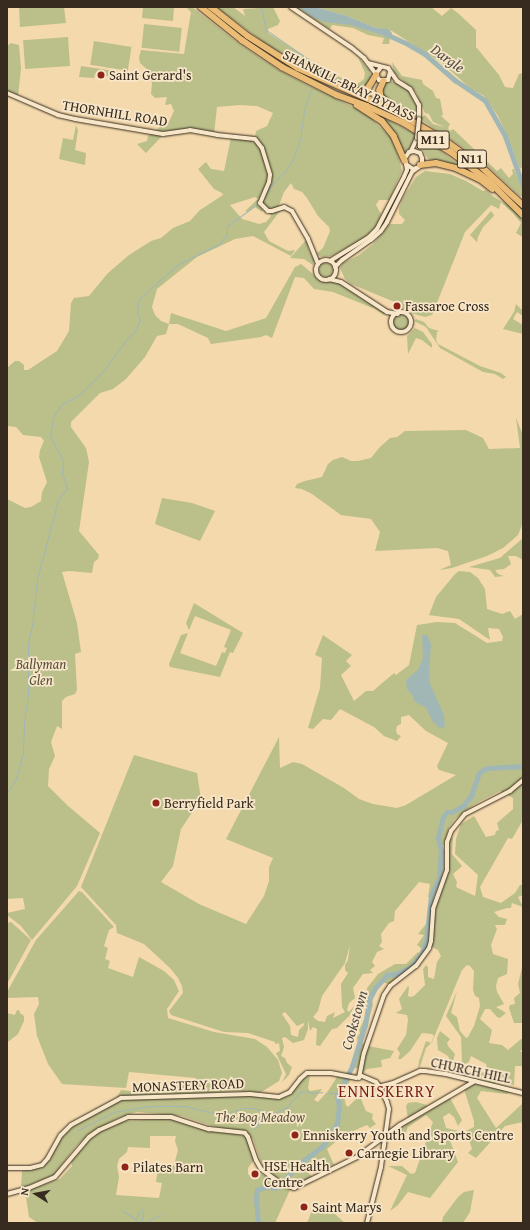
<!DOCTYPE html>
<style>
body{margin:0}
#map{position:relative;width:530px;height:1230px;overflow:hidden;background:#f4d9ac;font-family:"Gentium Book Plus",serif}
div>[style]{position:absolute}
.green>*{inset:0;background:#bbbf89;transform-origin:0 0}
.round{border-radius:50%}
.water>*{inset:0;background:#a1b7b5}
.stream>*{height:1px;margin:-0.5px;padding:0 0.5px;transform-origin:0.5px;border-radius:0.5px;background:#a1b7b5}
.river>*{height:4.5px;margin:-2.25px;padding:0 2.25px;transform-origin:2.25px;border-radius:2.25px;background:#a1b7b5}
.roads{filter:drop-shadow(0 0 1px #372b1f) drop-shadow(0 0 1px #372b1f)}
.secondary>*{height:4px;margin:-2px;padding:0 2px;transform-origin:2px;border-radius:2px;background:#f8e6c9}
.secondary>.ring{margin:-2px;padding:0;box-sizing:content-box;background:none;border:4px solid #f8e6c9;border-radius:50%}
.highway>*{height:5.5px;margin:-2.75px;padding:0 2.75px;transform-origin:2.75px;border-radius:2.75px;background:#eabc76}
.bridges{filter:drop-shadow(0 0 1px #372b1f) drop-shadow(0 0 1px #372b1f)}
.secondary-bridge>*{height:4px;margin:-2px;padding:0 2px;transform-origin:2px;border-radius:2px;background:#f8e6c9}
.dots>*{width:11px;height:11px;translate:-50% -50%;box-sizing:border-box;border:2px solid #f8e6c9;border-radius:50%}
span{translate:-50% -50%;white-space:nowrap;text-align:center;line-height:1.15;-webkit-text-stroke:3.5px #f8e6c9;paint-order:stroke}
.shield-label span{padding:1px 3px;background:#f8e6c9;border:1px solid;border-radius:3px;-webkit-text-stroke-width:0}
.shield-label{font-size:13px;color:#372b1f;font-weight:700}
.poi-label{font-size:14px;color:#372b1f}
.left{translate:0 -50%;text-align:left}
.street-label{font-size:14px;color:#372b1f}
.park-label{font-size:14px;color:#58503a;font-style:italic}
.water-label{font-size:15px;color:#524e44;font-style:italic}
.quarter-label{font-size:16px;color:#7a1f14;letter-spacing:1px}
.frame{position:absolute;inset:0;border:8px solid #372b1f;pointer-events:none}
.north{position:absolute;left:16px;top:1174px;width:40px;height:40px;-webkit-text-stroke:3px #f8e6c9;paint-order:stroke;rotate:281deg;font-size:11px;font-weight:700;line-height:16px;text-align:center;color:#372b1f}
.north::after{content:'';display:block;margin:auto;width:14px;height:18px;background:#372b1f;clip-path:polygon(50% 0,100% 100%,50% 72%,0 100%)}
</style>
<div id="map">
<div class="green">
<div style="clip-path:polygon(19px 7px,64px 7px,66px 23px,20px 27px)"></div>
<div style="clip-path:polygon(143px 7px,174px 7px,173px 21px,142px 18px)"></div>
<div style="clip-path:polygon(186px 7px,192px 7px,239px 44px,280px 71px,309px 86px,366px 113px,391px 138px,399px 159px,402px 171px,389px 200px,379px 200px,376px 205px,381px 214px,377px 225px,364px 238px,332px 256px,321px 257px,316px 254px,323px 248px,330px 231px,329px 227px,318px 216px,307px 198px,302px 192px,294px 189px,291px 183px,284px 192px,278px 208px,267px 208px,259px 199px,257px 204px,263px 210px,262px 212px,255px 207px,248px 212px,245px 211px,258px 199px,255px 197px,230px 205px,242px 219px,259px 224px,266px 222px,271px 216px,269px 212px,280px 211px,264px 232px,269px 241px,288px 251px,295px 250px,291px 256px,253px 236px,235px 239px,197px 257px,157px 289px,152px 307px,155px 315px,161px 321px,169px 324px,171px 313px,226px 331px,266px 318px,295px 267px,301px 264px,319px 279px,336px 281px,385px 312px,384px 315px,375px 309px,333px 292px,314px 289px,304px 278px,295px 277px,272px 338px,266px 335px,261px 337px,211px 344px,208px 338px,178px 324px,169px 324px,166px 334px,157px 336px,145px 357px,126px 379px,113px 389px,100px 393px,71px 422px,71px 427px,86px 448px,89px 462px,79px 531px,99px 555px,98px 559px,94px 562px,92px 573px,69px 571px,62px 572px,77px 623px,81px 652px,75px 654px,77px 690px,75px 694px,66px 697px,62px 701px,62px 729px,57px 726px,51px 742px,55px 756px,49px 769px,48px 786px,67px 805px,100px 833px,77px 886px,32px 940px,21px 926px,7px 915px,7px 913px,25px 909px,23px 898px,7px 899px,7px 499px,25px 508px,31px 507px,41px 501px,42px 492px,47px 482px,39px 457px,40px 450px,44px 441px,41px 437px,23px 435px,16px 427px,7px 426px,7px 368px,15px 361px,19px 361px,24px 365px,24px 370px,28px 370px,57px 351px,69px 331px,71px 303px,74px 298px,89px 296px,108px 273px,129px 255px,151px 241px,161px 238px,173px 228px,190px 221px,200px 210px,223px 195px,222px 193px,214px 189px,198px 169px,206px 162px,211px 169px,224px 171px,231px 138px,251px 140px,254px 144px,256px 131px,267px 126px,273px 113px,257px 106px,240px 105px,217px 107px,214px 134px,190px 128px,167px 132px,155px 131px,160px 127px,160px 125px,163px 128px,167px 126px,174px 111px,171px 104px,165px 105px,167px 97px,155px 98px,151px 94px,152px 83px,148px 72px,152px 74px,140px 63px,139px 58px,141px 50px,184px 54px,191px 12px)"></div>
<div style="clip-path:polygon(216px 7px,233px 7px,245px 16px,243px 9px,273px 7px,280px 21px,278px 25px,268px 29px,268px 33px,330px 72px,356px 85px,364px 79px,365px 73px,358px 57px,370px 71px,371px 77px,369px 83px,365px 88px,353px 89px,316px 73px,266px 44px)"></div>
<div style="clip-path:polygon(296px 7px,301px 7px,387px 37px,390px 38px,389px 44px,382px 44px,384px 38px,368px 35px,353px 28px,332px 25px,330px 29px)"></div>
<div style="clip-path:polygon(315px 7px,431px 7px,442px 16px,451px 8px,459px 14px,476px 30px,476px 47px,499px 75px,505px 87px,513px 88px,519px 74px,523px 73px,523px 166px,520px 169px,508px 137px,498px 116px,484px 96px,470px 88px,442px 63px,392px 31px,376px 28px,347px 16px)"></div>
<div style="left:144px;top:24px;width:38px;height:24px;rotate:6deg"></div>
<div style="left:68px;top:37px;width:29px;height:45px;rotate:86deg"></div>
<div style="left:94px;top:41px;width:38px;height:24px;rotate:9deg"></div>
<div style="clip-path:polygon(11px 43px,19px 45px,21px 68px,18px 97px,7px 91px,7px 46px)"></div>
<div style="clip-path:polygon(392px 62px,402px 76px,422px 80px,423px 84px,433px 91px,436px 98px,440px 99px,443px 115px,441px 116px,450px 124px,448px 128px,450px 131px,453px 129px,497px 171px,501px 168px,509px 178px,513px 174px,512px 169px,514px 169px,523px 190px,523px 196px,520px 196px,490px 168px,464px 148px,423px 121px,422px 117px,425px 115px,433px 124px,445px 127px,433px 122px,429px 114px,425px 113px,416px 92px,394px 73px)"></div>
<div style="clip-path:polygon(81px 66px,108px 70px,113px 72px,112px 77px,95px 74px,94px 78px,79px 77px)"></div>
<div style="clip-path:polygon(390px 81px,396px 82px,412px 93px,417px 105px,418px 119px,385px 101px,381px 91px,386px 82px)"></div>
<div style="clip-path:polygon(381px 116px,415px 134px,411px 147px,404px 153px,397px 137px)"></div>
<div style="clip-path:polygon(76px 125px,78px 130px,75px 150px,86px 153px,85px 165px,59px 159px,63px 138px,73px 140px)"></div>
<div style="clip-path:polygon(151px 134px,163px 135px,146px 153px,137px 144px,147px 141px,148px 136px)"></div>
<div style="clip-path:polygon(420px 138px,430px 143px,473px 175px,448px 163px,428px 159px,421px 147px)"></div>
<div style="clip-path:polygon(425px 171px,450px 174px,466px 181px,483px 191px,486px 190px,494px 197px,508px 205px,523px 220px,523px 237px,516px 233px,521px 223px,513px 213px,501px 202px,499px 209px,491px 205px,465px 232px,433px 313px,432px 315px,425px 317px,411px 313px,399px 306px,397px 303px,351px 284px,345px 279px,340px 268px,343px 263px,359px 255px,373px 244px,390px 224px,402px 224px,405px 220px,399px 214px,399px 208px,403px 198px,416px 177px)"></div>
<div style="clip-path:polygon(491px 211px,494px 215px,493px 217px,483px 227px,478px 237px,477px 242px,470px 235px)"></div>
<div style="clip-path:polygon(307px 239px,309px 251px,314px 260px,313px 265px,304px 259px,290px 258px)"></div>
<div class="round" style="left:319px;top:263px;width:14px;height:14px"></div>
<div style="clip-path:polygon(516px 304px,523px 311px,523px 316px,517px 312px,513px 319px,523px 325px,523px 334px,503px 329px,514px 312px)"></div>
<div class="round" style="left:393px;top:315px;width:16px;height:16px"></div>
<div style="clip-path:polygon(416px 319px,424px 322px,429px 328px,439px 331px,437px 332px,436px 340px,438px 344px,480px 366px,501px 373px,506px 377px,503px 379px,495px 374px,483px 372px,440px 348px,426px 327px,414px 321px)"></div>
<div style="clip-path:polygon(415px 328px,423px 332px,432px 344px,432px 348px,422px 340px,416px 338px,408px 354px,407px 336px)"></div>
<div style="clip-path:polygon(516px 418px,523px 435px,522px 525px,518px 535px,503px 548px,487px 556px,452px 568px,439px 570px,451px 565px,448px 551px,437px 548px,375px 551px,380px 532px,371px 519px,341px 515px,312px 494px,302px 489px,295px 488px,297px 484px,305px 481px,322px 477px,328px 464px,333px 460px,342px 457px,351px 461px,358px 461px,371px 458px,380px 447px,390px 438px,397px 437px,405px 431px,466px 430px,483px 438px,489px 449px,520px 448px)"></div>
<div style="clip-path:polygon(162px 498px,192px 503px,215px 511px,200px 541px,155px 524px)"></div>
<div style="clip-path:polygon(523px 538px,523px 560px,516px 556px,508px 556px,511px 564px,504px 569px,495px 570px,498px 574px,504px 576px,495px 577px,490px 570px,469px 567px,500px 558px)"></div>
<div style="clip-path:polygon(evenodd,459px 571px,470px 572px,478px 578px,485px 589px,487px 609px,502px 614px,510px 611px,515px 619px,523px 614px,523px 820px,512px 839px,508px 838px,480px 887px,483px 897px,501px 903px,515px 893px,520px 885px,523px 885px,523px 895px,518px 897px,523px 907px,512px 903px,511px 908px,507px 908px,494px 912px,499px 917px,507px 919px,505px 925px,495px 925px,497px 929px,491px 945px,493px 954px,508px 959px,507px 974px,498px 978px,496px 986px,497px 992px,504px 1004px,496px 1007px,506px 1013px,500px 1018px,497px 1017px,490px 1009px,485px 1009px,480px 1019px,492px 1030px,489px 1043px,502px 1045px,508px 1050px,521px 1039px,523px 1040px,523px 1048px,520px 1052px,523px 1052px,523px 1066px,515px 1066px,514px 1085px,496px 1082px,495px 1084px,462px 1075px,477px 1072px,489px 1073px,490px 1071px,487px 1068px,486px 1064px,471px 1056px,469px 1062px,465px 1064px,462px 1062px,461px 1037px,446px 1016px,457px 991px,451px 1013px,457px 1017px,460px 1031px,466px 1038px,468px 1037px,474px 1026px,480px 1006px,479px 998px,475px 996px,473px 990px,474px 971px,470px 966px,467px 965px,462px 970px,432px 1042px,426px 1048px,420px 1067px,418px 1069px,419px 1061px,426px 1041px,431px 1043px,434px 1036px,432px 1034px,422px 1033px,410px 1051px,401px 1059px,398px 1059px,400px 1053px,397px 1049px,406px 1035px,408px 1020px,407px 1015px,396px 1013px,402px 1009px,399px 999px,408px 986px,409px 987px,408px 996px,410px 997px,414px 996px,425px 985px,423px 969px,426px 965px,428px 967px,428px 977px,434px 979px,437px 962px,441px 956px,438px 950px,432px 947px,433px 923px,436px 905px,443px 885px,450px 840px,453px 837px,452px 854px,462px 866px,453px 874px,457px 882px,456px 887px,475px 896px,478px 875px,455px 854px,456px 839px,461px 824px,474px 816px,486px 837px,495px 835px,496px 831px,499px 830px,497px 823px,513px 809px,513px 798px,500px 791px,475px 804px,455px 819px,449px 827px,442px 850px,444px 854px,444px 871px,433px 898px,428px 897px,430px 884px,419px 882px,395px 911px,394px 921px,389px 923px,381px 934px,382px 942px,379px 946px,384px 949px,377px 952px,372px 962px,375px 966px,370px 970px,373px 973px,363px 974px,353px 988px,355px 998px,349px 1003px,347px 1010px,349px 1012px,354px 1006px,350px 1015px,337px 1028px,332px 1029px,320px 1046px,316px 1045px,317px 1029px,313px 1027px,310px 1031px,308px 1020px,308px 1029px,304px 1040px,293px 1043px,285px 1037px,282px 1038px,284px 1047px,281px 1056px,285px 1058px,287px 1063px,292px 1067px,289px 1075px,282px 1082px,286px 1074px,276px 1053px,280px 1051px,279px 1043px,275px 1044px,275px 1042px,248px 1033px,224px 1032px,171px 1015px,169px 1011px,183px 993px,182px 986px,178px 978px,170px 968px,144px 944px,117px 933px,116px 925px,81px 887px,134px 755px,197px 773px,201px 799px,181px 829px,173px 866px,161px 882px,199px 904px,246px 924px,264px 896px,269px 881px,269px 867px,273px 858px,226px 839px,279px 737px,280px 768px,293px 762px,302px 764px,344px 788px,359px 799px,373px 804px,397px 808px,406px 805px,456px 775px,439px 770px,437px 766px,448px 743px,426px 731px,409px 715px,401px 717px,401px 724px,397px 726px,396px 730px,397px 734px,401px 736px,397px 741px,384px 736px,374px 727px,340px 709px,331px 720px,323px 719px,313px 729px,308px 728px,320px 688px,322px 658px,315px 655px,323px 635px,352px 655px,346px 661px,351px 666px,341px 675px,354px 701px,366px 691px,373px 691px,394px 673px,396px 675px,409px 665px,417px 625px,437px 622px,455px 623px,487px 643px,502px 641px,503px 637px,499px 629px,488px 628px,490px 640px,459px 619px,429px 615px,436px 597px,455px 574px,459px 571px,350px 945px,348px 960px,345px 965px,345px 970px,348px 973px,341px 984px,342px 1007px,345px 1012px,333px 1018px,335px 1012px,327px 1016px,325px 1022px,318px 1021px,313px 1017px,318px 1011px,322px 996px,345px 963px,350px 945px,459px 571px,285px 1012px,297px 1026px,304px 1023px,304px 1025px,299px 1030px,298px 1037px,291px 1035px,290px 1026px,282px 1014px,285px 1012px)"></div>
<div style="clip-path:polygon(194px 603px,243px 633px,233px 653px,230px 652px,220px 677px,170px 667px,169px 664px,181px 635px,188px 633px,180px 653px,216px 666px,222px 652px,225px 653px,227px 648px,224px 647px,231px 630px,195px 616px,189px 630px,186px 623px)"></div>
<div style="clip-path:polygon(79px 891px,82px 892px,114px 927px,109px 930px,104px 946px,108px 948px,105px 959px,110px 961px,108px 968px,133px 977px,139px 957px,164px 971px,174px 980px,179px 991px,167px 1009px,168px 1018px,214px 1032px,255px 1039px,267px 1047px,278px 1060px,282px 1073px,279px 1081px,260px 1093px,235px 1091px,197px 1094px,162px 1094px,117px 1097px,121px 1090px,142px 1092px,146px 1091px,149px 1087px,150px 1091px,155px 1090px,195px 1081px,196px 1078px,129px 1072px,126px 1088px,62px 1084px,48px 1064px,37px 1036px,34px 1014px,39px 1004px,38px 997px,7px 998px,7px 992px,36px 940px)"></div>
<div style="clip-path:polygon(11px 922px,31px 940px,7px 984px,7px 923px)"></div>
<div style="clip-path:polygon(426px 924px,427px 932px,429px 933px,427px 946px,425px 951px,417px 945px,424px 935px,418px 934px)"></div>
<div style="clip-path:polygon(418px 952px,421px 955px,415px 963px,389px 984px,382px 982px,376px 992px,372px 1000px,373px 1005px,364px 1037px,361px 1039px,363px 1044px,365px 1042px,358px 1068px,355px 1068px,352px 1062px,358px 1045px,357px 1037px,360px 1033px,359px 1030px,368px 1012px,366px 1010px,368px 1003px,366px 1001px,367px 988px,378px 974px,395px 964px,406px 964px)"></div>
<div style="clip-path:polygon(523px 964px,523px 1023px,514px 1023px,509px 1008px,510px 1005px,515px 1004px,514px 998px,520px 993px,518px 984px)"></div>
<div style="clip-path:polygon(17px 1010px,20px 1011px,20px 1013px,24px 1016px,24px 1021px,18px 1034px,8px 1042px,7px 1013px,15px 1015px)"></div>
<div style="clip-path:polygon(440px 1031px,450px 1039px,447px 1043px,448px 1046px,455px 1054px,452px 1065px,448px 1056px,438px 1050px,437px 1038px)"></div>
<div style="clip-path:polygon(368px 1046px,394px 1051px,390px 1058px,381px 1060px,382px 1067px,367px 1069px,363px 1073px,361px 1070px)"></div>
<div style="clip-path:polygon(310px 1076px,308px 1088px,310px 1091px,322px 1089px,314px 1100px,318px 1102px,328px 1091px,337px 1077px,351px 1079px,343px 1093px,346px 1105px,348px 1107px,356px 1099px,361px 1099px,366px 1111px,373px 1114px,372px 1119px,376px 1124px,370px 1128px,367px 1125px,344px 1135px,327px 1149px,334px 1165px,323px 1168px,322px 1159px,314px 1163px,307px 1172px,313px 1177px,295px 1186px,289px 1186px,263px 1168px,253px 1139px,246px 1133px,212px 1126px,182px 1116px,137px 1112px,118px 1118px,87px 1136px,76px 1146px,53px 1176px,21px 1188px,22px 1171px,41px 1167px,55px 1145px,73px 1126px,118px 1101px,132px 1098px,251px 1095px,279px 1099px,288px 1096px,304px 1078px)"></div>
<div style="clip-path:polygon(474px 1084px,512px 1092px,506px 1094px,481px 1091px,477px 1098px,496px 1128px,523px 1103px,523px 1122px,505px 1126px,476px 1158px,468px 1153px,472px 1149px,466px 1131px,474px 1127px,474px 1121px,464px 1089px)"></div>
<div style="clip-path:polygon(449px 1096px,462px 1120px,458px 1126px,454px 1117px,449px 1113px,443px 1117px,446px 1128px,463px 1132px,462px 1134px,451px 1131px,447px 1132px,458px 1162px,430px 1198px,408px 1192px,398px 1205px,390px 1211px,407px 1175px,388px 1166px,402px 1166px,411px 1174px,415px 1173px,433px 1122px,426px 1115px,408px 1127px,402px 1142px,393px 1138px,395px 1131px)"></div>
<div style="clip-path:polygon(416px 1102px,427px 1105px,426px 1107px,408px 1119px,406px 1106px,408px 1103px)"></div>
<div style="clip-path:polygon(evenodd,164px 1119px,177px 1120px,193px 1127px,235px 1133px,246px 1137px,254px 1160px,248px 1168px,248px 1174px,254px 1179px,260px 1173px,284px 1188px,290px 1190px,275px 1223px,38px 1223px,29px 1217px,25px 1191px,60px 1179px,72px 1166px,71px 1160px,81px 1146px,100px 1131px,121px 1121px,164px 1119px,150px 1136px,176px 1136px,175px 1141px,178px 1150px,174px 1165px,158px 1168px,156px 1182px,162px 1183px,159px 1198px,116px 1195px,119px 1177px,117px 1166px,119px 1159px,127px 1152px,128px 1147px,150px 1148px,150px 1136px)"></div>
<div style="clip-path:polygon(474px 1190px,470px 1212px,463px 1223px,442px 1223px,443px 1217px,458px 1197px,464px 1192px)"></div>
<div style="clip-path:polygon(327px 1207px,345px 1223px,305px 1223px,308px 1221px,312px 1210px,323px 1210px)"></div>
</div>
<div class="water">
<div style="clip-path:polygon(299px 7px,315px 7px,347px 16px,376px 28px,388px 29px,392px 33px,390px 38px,351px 25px,325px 22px,312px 17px)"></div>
<div style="clip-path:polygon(422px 635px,427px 635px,431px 644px,429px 673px,430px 684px,444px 715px,445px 727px,440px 728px,433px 722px,426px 708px,414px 701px,413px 696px,407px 689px,406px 680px,418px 670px,423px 658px)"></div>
</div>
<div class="stream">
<div style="left:261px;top:7px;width:24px;rotate:78deg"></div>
<div style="left:266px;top:30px;width:58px;rotate:34.5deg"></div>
<div style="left:314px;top:63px;width:7px;rotate:34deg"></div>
<div style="left:320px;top:67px;width:6px;rotate:90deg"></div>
<div style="left:265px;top:197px;width:15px;rotate:-62deg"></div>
<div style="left:272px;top:184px;width:21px;rotate:-45deg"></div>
<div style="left:287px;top:169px;width:9px;rotate:-58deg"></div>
<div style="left:292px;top:161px;width:22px;rotate:-69deg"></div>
<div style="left:300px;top:140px;width:29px;rotate:-82deg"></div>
<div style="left:304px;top:111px;width:22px;rotate:-72deg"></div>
<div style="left:7px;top:793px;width:17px;rotate:-57deg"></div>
<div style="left:16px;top:779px;width:28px;rotate:-75deg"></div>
<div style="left:23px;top:752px;width:29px;rotate:-88deg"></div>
<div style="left:24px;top:723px;width:29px;rotate:-82deg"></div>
<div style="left:28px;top:694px;width:51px;rotate:-90deg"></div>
<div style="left:28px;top:643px;width:17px;rotate:-77deg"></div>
<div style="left:32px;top:626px;width:47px;rotate:-83.9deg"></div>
<div style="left:37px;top:579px;width:82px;rotate:-75.1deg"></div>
<div style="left:58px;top:500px;width:15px;rotate:-53deg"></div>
<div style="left:67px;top:488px;width:16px;rotate:-108deg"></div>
<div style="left:62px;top:473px;width:12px;rotate:-85deg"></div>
<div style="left:63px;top:461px;width:29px;rotate:-117deg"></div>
<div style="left:50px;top:435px;width:20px;rotate:-79deg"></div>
<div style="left:54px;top:415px;width:12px;rotate:-55deg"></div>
<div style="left:61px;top:405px;width:22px;rotate:-30deg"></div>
<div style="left:80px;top:394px;width:29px;rotate:-44deg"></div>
<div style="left:101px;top:374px;width:44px;rotate:-53.4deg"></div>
<div style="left:127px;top:339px;width:10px;rotate:-45deg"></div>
<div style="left:134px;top:332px;width:13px;rotate:-63deg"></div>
<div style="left:140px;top:320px;width:9px;rotate:-111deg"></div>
<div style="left:137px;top:312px;width:13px;rotate:-81deg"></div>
<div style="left:139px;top:299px;width:51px;rotate:-41.8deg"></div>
<div style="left:177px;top:265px;width:47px;rotate:-26.6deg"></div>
<div style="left:219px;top:244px;width:13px;rotate:-51deg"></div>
<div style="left:227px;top:234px;width:8px;rotate:-90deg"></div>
<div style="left:227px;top:226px;width:39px;rotate:-36deg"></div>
<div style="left:328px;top:1093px;width:11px"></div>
<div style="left:254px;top:1129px;width:6px;rotate:-51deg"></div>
<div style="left:258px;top:1124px;width:4px;rotate:-90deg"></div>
<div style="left:258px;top:1120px;width:10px;rotate:-45deg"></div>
<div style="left:78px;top:1130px;width:40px;rotate:-26.6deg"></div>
<div style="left:114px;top:1112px;width:35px;rotate:-10deg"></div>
<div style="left:148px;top:1106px;width:37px"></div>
<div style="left:185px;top:1106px;width:37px;rotate:14deg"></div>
<div style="left:221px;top:1115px;width:23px;rotate:-18deg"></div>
<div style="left:243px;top:1108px;width:10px"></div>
<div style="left:253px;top:1108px;width:20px;rotate:18deg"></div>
<div style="left:272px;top:1114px;width:17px;rotate:-25deg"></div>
<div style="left:287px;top:1107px;width:18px;rotate:-49deg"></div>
<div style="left:299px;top:1093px;width:4px;rotate:-27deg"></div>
<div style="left:303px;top:1091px;width:10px;rotate:11deg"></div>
<div style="left:313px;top:1093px;width:9px;rotate:-6deg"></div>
<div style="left:123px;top:1211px;width:9px;rotate:32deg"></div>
<div style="left:131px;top:1216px;width:11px;rotate:38deg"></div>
<div style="left:136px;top:1219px;width:8px;rotate:-67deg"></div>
<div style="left:141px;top:1223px;width:9px;rotate:-77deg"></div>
<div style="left:143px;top:1214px;width:6px;rotate:-108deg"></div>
<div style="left:144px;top:1223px;width:18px;rotate:-27deg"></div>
</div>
<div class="river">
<div style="left:386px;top:34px;width:24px;rotate:24deg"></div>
<div style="left:408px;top:44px;width:20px;rotate:30deg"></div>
<div style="left:425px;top:54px;width:40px;rotate:41deg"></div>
<div style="left:455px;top:80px;width:36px;rotate:34deg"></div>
<div style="left:485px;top:100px;width:40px;rotate:60.3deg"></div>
<div style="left:505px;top:135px;width:53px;rotate:70.2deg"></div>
<div style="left:258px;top:1223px;width:25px;rotate:-95deg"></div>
<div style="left:256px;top:1198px;width:8px;rotate:-83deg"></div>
<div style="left:257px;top:1190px;width:6px;rotate:-18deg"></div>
<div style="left:263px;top:1188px;width:12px"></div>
<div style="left:275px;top:1188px;width:4px;rotate:-27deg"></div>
<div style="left:279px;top:1186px;width:30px;rotate:-48deg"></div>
<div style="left:299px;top:1164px;width:30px;rotate:-37deg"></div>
<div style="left:323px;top:1146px;width:26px;rotate:-58deg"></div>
<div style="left:337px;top:1124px;width:18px;rotate:-84deg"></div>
<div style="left:339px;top:1106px;width:10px;rotate:-101deg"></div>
<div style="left:337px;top:1096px;width:34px;rotate:-63deg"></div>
<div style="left:352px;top:1066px;width:43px;rotate:-72.4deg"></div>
<div style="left:365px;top:1025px;width:27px;rotate:-80deg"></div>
<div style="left:370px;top:998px;width:11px;rotate:-63deg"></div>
<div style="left:375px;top:988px;width:18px;rotate:-47deg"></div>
<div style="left:387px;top:975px;width:8px;rotate:-7deg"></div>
<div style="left:395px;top:974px;width:17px;rotate:-24deg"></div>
<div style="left:411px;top:967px;width:16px;rotate:-52deg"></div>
<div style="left:421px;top:954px;width:13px;rotate:-67deg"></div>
<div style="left:426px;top:942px;width:46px;rotate:-83.8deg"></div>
<div style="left:431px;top:896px;width:20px;rotate:-66deg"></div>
<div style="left:439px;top:878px;width:27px;rotate:-86deg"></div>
<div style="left:441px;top:851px;width:13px;rotate:-103deg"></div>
<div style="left:438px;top:838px;width:22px;rotate:-77deg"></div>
<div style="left:443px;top:817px;width:6px;rotate:-51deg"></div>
<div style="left:447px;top:812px;width:5px"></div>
<div style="left:452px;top:812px;width:13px;rotate:-29deg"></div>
<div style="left:463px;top:806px;width:13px;rotate:-51deg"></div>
<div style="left:471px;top:796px;width:24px;rotate:-71deg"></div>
<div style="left:479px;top:773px;width:9px;rotate:-32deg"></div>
<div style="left:487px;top:768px;width:34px;rotate:-3deg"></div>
<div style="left:521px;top:766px;width:3px;rotate:-45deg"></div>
</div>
<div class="roads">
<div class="secondary">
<div style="left:291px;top:7px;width:73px;rotate:33.9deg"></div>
<div style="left:352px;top:48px;width:16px;rotate:40deg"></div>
<div style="left:364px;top:58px;width:20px;rotate:53deg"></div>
<div style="left:368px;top:63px;width:21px;rotate:14deg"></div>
<div style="left:388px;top:68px;width:16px;rotate:55deg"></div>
<div style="left:397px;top:81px;width:15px;rotate:32deg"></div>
<div style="left:410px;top:89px;width:18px;rotate:61deg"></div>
<div style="left:419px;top:105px;width:14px;rotate:90deg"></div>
<div style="left:381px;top:67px;width:9px;rotate:126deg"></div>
<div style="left:376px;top:74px;width:7px;rotate:63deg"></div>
<div style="left:379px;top:80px;width:9px"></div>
<div style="left:388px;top:80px;width:8px;rotate:-76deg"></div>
<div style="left:7px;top:93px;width:56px;rotate:23.3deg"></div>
<div style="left:58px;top:115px;width:17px;rotate:13deg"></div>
<div style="left:75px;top:119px;width:89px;rotate:9.7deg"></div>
<div style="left:163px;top:134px;width:27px;rotate:-8deg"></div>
<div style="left:190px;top:130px;width:27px;rotate:10deg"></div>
<div style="left:217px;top:135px;width:38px;rotate:6deg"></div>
<div style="left:255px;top:139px;width:11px;rotate:52deg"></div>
<div style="left:262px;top:148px;width:28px;rotate:73deg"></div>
<div style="left:270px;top:175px;width:7px;rotate:98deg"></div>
<div style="left:269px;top:182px;width:23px;rotate:113deg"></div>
<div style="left:260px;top:203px;width:11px;rotate:45deg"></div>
<div style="left:268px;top:211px;width:4px"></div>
<div style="left:272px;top:211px;width:13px;rotate:-18deg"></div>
<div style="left:284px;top:207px;width:9px;rotate:27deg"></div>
<div style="left:292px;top:211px;width:32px;rotate:60deg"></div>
<div style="left:308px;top:239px;width:27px;rotate:68deg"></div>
<div style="left:411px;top:151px;width:14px;rotate:-65deg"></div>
<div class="ring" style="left:316px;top:260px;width:16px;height:16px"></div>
<div style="left:330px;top:261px;width:46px;rotate:-31.6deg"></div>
<div style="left:369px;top:237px;width:11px;rotate:-45deg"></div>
<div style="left:377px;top:229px;width:59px;rotate:-62.6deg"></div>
<div style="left:404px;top:177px;width:8px;rotate:-67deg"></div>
<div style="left:407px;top:170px;width:6px;rotate:-99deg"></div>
<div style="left:335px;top:267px;width:10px;rotate:-45deg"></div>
<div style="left:342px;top:260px;width:35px;rotate:-35deg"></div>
<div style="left:371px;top:240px;width:13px;rotate:-42deg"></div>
<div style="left:381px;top:231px;width:11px;rotate:-56deg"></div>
<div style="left:387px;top:222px;width:56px;rotate:-63.4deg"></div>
<div style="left:412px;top:172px;width:10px;rotate:-37deg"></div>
<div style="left:420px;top:166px;width:4px;rotate:-56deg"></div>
<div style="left:422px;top:163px;width:5px;rotate:-90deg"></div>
<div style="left:422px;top:158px;width:5px;rotate:-112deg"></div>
<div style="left:420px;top:153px;width:6px;rotate:-162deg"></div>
<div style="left:414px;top:151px;width:5px;rotate:169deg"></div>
<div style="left:409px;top:152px;width:7px;rotate:124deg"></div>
<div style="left:405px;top:158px;width:6px;rotate:81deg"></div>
<div style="left:406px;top:164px;width:9px;rotate:36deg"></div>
<div style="left:413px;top:169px;width:6px;rotate:-18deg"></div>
<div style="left:329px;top:279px;width:12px;rotate:14deg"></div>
<div style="left:341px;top:282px;width:55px;rotate:33.1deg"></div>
<div style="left:387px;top:312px;width:11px;rotate:10deg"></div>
<div class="ring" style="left:391px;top:312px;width:16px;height:16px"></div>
<div style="left:362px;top:1076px;width:15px;rotate:23deg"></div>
<div style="left:376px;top:1082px;width:5px;rotate:53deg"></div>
<div style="left:379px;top:1086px;width:18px;rotate:63deg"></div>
<div style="left:387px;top:1102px;width:7px;rotate:74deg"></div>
<div style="left:389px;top:1109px;width:59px;rotate:97.9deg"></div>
<div style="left:381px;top:1167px;width:58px;rotate:104deg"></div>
<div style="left:359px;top:1078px;width:25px;rotate:-79deg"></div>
<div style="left:364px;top:1053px;width:61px;rotate:-71deg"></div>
<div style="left:384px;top:995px;width:11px;rotate:-56deg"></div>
<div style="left:390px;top:986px;width:33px;rotate:-38deg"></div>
<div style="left:416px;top:966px;width:22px;rotate:-54deg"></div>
<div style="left:429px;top:948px;width:7px;rotate:-74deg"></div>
<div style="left:431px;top:941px;width:32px;rotate:-86deg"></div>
<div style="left:433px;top:909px;width:41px;rotate:-70.3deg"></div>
<div style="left:447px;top:870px;width:28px;rotate:-90deg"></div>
<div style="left:447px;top:842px;width:12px;rotate:-70deg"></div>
<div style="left:451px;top:831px;width:22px;rotate:-51deg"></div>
<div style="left:465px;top:814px;width:51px;rotate:-27.1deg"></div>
<div style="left:510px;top:791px;width:17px;rotate:-40deg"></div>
<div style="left:378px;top:1087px;width:16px;rotate:-15deg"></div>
<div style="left:393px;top:1083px;width:30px;rotate:-24deg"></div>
<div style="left:420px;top:1071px;width:5px"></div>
<div style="left:425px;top:1071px;width:21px;rotate:8deg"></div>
<div style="left:446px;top:1074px;width:79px;rotate:13.9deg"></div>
<div style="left:7px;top:1168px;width:23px"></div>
<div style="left:30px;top:1168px;width:12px;rotate:-14deg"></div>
<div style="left:42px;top:1165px;width:9px;rotate:-49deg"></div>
<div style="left:48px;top:1158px;width:26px;rotate:-61deg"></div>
<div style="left:61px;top:1135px;width:14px;rotate:-45deg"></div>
<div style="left:71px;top:1125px;width:57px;rotate:-28.4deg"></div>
<div style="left:121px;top:1098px;width:129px;rotate:-1.8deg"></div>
<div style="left:250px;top:1094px;width:29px;rotate:6deg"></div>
<div style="left:279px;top:1097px;width:12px;rotate:-24deg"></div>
<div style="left:290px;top:1092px;width:16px;rotate:-52deg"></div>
<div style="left:300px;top:1079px;width:9px;rotate:-41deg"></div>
<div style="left:307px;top:1073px;width:24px"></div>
<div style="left:331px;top:1073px;width:25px;rotate:11deg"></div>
<div style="left:356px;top:1078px;width:6px;rotate:-18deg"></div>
<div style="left:7px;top:1194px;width:23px;rotate:-15deg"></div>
<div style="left:29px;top:1188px;width:28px;rotate:-23deg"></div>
<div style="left:55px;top:1177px;width:52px;rotate:-49.6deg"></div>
<div style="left:89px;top:1137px;width:12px;rotate:-35deg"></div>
<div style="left:99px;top:1130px;width:32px;rotate:-24deg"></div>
<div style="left:128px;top:1117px;width:43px"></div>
<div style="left:171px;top:1117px;width:40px;rotate:18deg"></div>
<div style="left:209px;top:1129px;width:36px;rotate:6deg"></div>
<div style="left:245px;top:1133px;width:5px;rotate:53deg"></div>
<div style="left:248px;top:1137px;width:24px;rotate:71deg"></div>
<div style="left:256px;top:1160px;width:10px;rotate:61deg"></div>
<div style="left:261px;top:1169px;width:26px;rotate:36deg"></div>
<div style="left:282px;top:1184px;width:13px;rotate:18deg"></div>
<div style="left:294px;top:1188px;width:70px;rotate:-26.2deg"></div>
<div style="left:357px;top:1157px;width:54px;rotate:-36.7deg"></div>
<div style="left:400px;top:1125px;width:87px;rotate:-30.4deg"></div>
</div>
<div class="highway">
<div style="left:201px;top:7px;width:53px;rotate:38.8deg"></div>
<div style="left:242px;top:40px;width:48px;rotate:34deg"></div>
<div style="left:282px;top:67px;width:62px;rotate:27deg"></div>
<div style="left:337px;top:95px;width:32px;rotate:20deg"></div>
<div style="left:367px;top:106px;width:41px;rotate:24.7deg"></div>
<div style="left:404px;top:123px;width:55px;rotate:31.7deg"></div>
<div style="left:451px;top:152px;width:48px;rotate:37.3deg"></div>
<div style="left:489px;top:181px;width:48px;rotate:45deg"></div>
<div style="left:211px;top:7px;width:47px;rotate:38.1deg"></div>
<div style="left:248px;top:36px;width:59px;rotate:32.6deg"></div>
<div style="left:298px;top:68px;width:102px;rotate:23.8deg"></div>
<div style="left:391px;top:109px;width:60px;rotate:30deg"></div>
<div style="left:443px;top:139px;width:47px;rotate:35.4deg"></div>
<div style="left:481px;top:166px;width:57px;rotate:42.9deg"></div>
<div style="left:384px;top:81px;width:10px;rotate:114deg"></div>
<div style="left:380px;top:90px;width:7px;rotate:82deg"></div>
<div style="left:381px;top:97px;width:14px;rotate:39deg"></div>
<div style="left:352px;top:91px;width:10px"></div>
<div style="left:362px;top:91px;width:7px;rotate:-27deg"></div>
<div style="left:368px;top:88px;width:15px;rotate:-58deg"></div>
<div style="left:357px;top:105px;width:30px;rotate:33deg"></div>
<div style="left:382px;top:121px;width:19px;rotate:51deg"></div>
<div style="left:394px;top:136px;width:27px;rotate:66deg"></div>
<div style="left:420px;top:165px;width:16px;rotate:-7deg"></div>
<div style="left:436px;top:163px;width:21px;rotate:14deg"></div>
<div style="left:456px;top:168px;width:26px;rotate:25deg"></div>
<div style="left:480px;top:179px;width:16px;rotate:38deg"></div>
</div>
</div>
<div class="bridges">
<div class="secondary-bridge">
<div style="left:417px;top:138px;width:19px;rotate:-84deg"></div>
</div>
</div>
<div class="dots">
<div style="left:101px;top:75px;background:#8f2418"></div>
<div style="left:397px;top:306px;background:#8f2418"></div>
<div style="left:156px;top:803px;background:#8f2418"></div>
<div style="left:295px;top:1135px;background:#8f2418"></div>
<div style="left:349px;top:1153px;background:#8f2418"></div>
<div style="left:125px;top:1167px;background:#8f2418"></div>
<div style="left:255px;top:1174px;background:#8f2418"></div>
<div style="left:304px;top:1207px;background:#8f2418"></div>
</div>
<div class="shield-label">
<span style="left:433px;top:140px">M11</span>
<span style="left:472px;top:159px">N11</span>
</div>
<div class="poi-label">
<span class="left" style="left:109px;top:75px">Saint Gerard's</span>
<span class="left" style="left:405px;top:306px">Fassaroe Cross</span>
<span class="left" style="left:164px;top:803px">Berryfield Park</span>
<span class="left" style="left:303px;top:1135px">Enniskerry Youth and Sports Centre</span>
<span class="left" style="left:357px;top:1153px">Carnegie Library</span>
<span class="left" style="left:264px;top:1174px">HSE Health<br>Centre</span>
<span class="left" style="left:133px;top:1167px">Pilates Barn</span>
<span class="left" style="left:312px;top:1207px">Saint Marys</span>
</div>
<div class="street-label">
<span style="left:349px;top:85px;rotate:26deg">SHANKILL-BRAY BYPASS</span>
<span style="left:115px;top:113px;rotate:9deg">THORNHILL ROAD</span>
<span style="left:471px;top:1070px;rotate:12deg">CHURCH HILL</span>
<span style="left:188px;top:1085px;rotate:-2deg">MONASTERY ROAD</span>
</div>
<div class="park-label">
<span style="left:41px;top:672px">Ballyman<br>Glen</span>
<span style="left:260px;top:1117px">The Bog Meadow</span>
</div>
<div class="water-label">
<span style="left:448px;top:58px;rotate:36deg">Dargle</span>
<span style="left:354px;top:1020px;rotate:-74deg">Cookstown</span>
</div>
<div class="quarter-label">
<span style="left:387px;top:1091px">ENNISKERRY</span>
</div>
<div class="frame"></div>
<div class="north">N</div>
</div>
